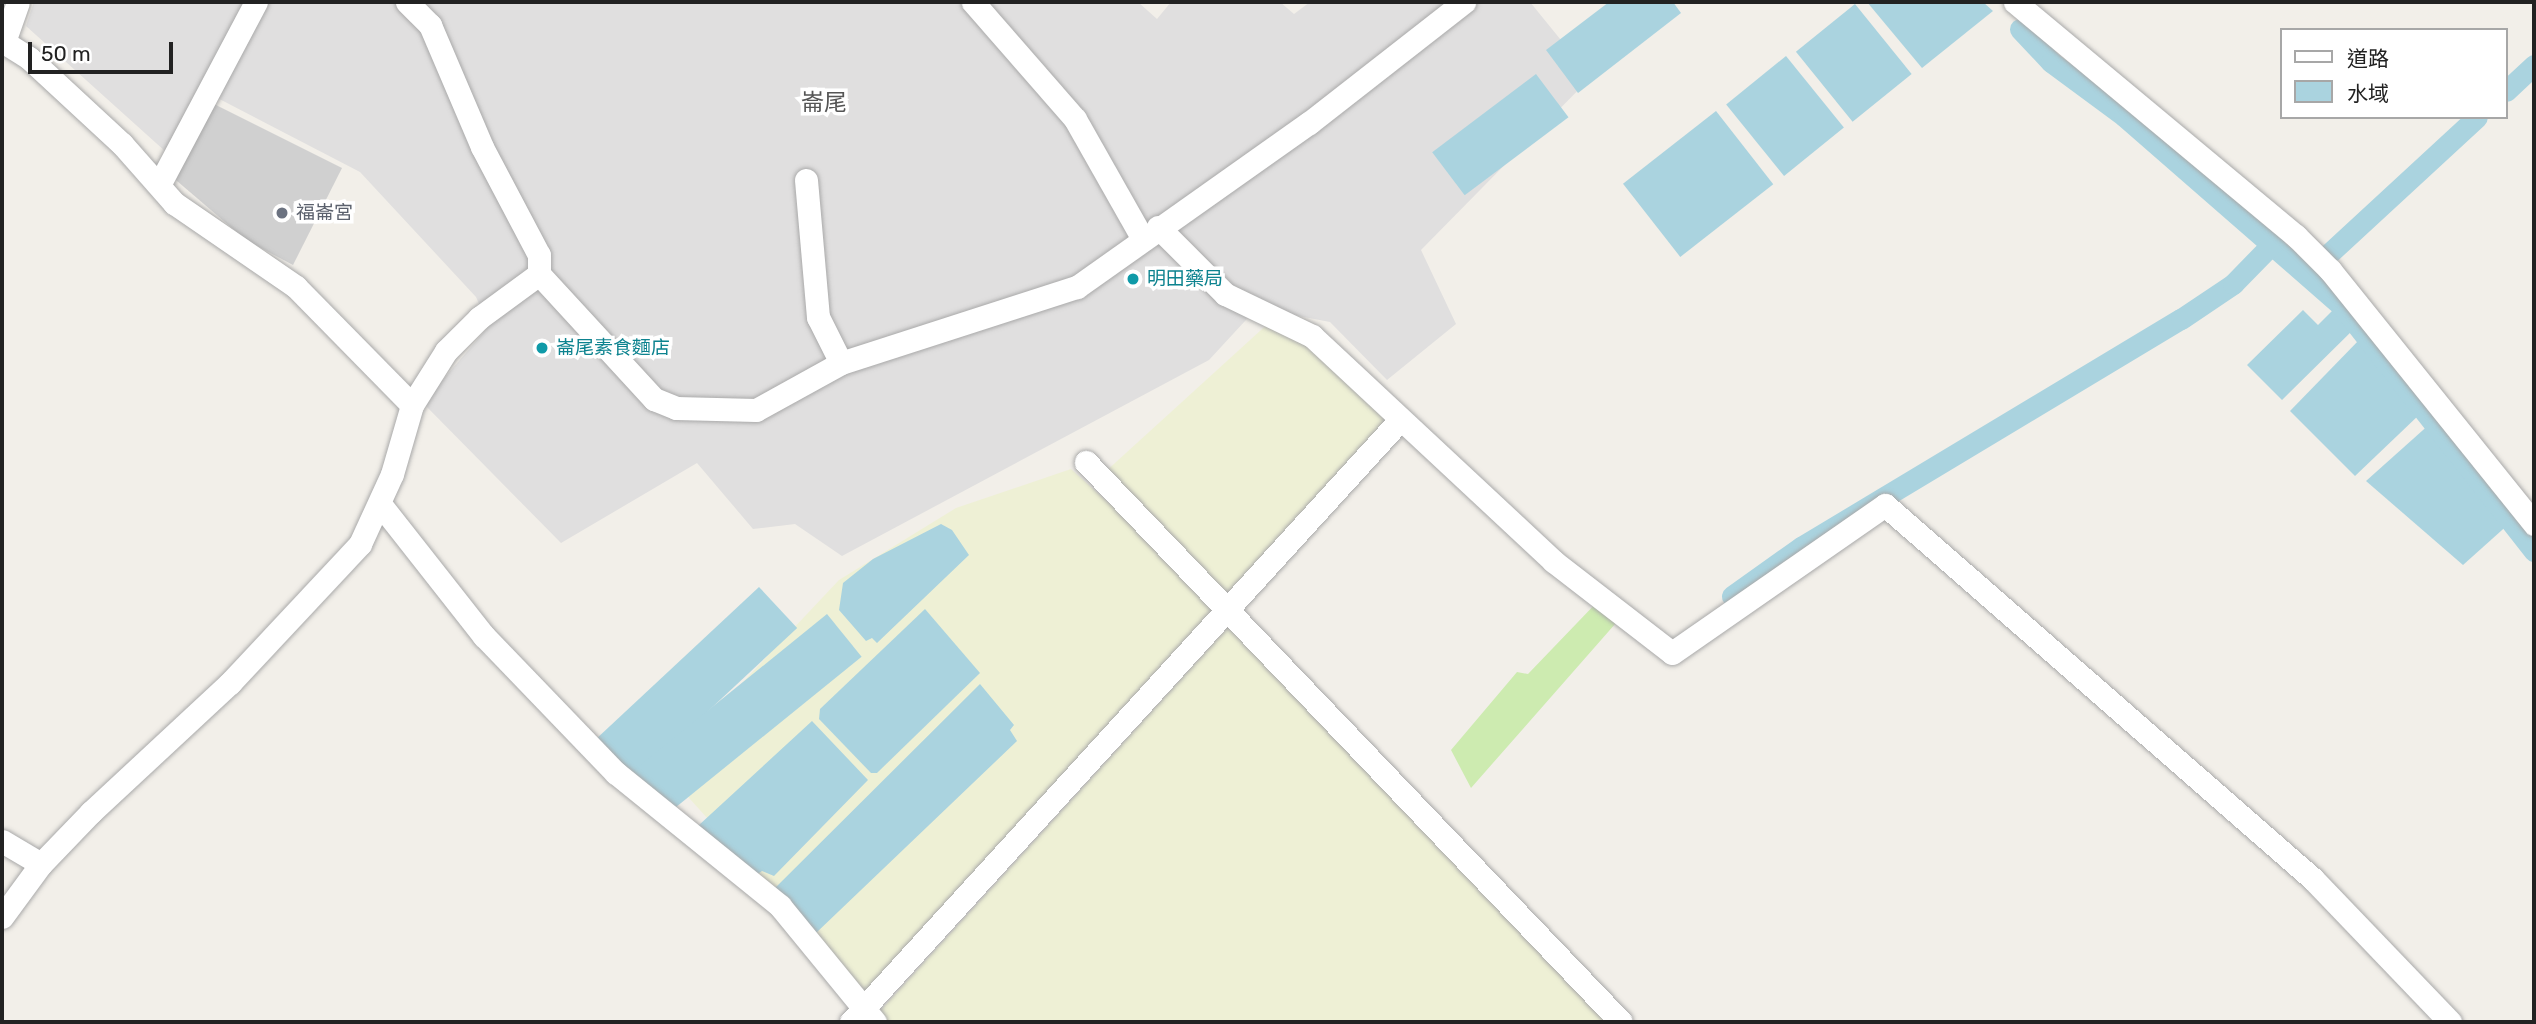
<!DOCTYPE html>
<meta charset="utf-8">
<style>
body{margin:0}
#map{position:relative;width:2536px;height:1024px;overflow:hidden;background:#f2efe9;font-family:Rubik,"Noto Sans TC",sans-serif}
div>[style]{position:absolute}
.residential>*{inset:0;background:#e0dfdf}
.religious>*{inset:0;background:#d0d0d0}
.farmland>*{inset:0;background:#eef0d5}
.grass>*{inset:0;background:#cdebb0}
.water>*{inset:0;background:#aad3df;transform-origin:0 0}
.canal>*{height:21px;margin:-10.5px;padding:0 10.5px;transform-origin:10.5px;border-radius:10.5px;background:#aad3df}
.roads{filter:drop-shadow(0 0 2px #a9a9a9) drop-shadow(0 0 2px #a9a9a9)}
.minor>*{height:23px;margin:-11.5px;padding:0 11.5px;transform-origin:11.5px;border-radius:11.5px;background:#fff}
.dots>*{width:19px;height:19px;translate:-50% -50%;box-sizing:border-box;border:4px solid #fff;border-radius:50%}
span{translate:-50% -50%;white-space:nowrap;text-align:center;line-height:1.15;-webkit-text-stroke:7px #fff;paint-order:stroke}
.worship-label{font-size:19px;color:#5b616d}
.left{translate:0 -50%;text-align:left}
.culture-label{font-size:19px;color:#0d838f}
.quarter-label{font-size:23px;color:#555}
.frame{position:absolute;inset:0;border:4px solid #222;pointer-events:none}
.legend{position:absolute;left:2280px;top:28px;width:228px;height:91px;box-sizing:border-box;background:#fff;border:2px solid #a7a7a7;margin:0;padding:9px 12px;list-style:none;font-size:21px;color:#222}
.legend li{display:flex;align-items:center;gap:14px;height:35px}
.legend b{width:35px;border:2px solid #a7a7a7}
.scale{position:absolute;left:28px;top:42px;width:145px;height:32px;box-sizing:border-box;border:4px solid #222;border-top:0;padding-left:9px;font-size:21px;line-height:24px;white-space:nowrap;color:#222;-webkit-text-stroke:5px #fff;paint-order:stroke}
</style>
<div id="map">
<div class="residential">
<div style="clip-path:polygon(34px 2px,1138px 2px,1157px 19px,1171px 2px,1280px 2px,1294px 14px,1310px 2px,1530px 2px,1591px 77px,1421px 250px,1456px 324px,1387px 380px,1330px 322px,1257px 308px,1209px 360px,842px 556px,795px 524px,753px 529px,697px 463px,561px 543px,423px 403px,489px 326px,476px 297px,360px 172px,204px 91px,166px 152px,26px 26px)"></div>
</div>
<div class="religious">
<div style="clip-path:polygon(212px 103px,342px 168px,293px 265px,246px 240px,170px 175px)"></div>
</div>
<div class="farmland">
<div style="clip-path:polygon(1273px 319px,1309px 339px,1394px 420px,1227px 606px,1104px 473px)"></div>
<div style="clip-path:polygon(1071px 469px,1220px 603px,866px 994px,662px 768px,839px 580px,956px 508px)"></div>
<div style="clip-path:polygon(1230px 625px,1606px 1022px,886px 1022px,879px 1012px)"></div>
</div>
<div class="grass">
<div style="clip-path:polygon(1601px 598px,1623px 615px,1471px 788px,1451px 750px,1517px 672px,1528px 674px)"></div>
</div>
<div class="water">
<div style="clip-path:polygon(1609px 2px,1673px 2px,1681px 13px,1578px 93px,1546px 50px)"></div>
<div style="clip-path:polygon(1867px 2px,1983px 2px,1993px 11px,1922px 68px)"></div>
<div style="left:1855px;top:4px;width:90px;height:76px;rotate:51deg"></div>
<div style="left:1786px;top:56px;width:92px;height:77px;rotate:51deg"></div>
<div style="left:1536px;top:74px;width:54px;height:130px;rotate:53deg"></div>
<div style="left:1716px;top:111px;width:93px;height:118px;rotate:52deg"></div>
<div style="clip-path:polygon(2337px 306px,2357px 326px,2282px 400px,2247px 365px,2303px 310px,2318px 325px)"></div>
<div style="clip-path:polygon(2360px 339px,2420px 414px,2355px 476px,2290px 411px)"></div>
<div style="clip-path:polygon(2432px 422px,2511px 522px,2463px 565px,2366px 481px)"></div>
<div style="clip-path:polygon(941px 524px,952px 530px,969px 555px,877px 643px,872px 638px,866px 641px,839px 610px,843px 583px,873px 559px)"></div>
<div style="left:759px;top:587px;width:56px;height:222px;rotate:47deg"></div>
<div style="clip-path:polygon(925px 609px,980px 673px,877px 773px,871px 773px,819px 719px,820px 709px)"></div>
<div style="left:827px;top:614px;width:55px;height:251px;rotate:51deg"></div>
<div style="clip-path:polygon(980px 684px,1014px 725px,1010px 730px,1017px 741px,816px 933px,767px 896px)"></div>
<div style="clip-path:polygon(812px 721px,868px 780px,774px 876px,762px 871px,756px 875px,698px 830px,699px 825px)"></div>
</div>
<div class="canal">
<div style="left:2020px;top:29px;width:45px;rotate:46.8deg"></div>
<div style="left:2051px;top:62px;width:91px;rotate:36.5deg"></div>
<div style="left:2124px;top:116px;width:288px;rotate:41.1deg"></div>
<div style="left:2341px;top:305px;width:313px;rotate:51.9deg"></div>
<div style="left:2506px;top:91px;width:38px;rotate:-43deg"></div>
<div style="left:2321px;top:261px;width:212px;rotate:-42.7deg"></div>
<div style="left:1732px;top:596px;width:85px;rotate:-35.4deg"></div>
<div style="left:1801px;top:547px;width:443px;rotate:-31deg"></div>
<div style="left:2181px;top:319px;width:63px;rotate:-33.9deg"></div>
<div style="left:2233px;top:284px;width:59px;rotate:-45.7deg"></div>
</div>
<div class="roads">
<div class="minor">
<div style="left:407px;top:2px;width:33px;rotate:45deg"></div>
<div style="left:430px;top:25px;width:133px;rotate:66.9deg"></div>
<div style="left:482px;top:147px;width:122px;rotate:62.2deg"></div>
<div style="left:539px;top:255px;width:19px;rotate:90deg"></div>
<div style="left:973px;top:2px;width:155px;rotate:48.9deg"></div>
<div style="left:1075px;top:119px;width:138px;rotate:60.5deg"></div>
<div style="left:2015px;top:2px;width:366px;rotate:39.8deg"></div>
<div style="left:2296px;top:236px;width:48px;rotate:45deg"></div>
<div style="left:2330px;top:270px;width:326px;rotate:51.2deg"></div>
<div style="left:2px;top:41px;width:32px;rotate:32deg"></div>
<div style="left:29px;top:58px;width:127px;rotate:42.8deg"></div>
<div style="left:122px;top:144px;width:79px;rotate:48.6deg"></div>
<div style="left:174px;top:203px;width:148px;rotate:34.5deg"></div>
<div style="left:296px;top:287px;width:165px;rotate:45.5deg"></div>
<div style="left:4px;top:42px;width:42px;rotate:-70.7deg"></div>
<div style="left:806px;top:180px;width:138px;rotate:85deg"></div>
<div style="left:818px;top:317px;width:51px;rotate:63.4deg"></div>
<div style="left:159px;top:185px;width:207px;rotate:-62.1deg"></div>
<div style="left:1158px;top:227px;width:95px;rotate:45deg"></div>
<div style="left:1225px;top:294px;width:97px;rotate:25.8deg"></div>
<div style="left:1312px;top:336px;width:330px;rotate:43deg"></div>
<div style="left:1553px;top:561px;width:150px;rotate:37.7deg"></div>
<div style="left:1672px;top:653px;width:259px;rotate:-34.8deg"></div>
<div style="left:1885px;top:505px;width:568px;rotate:41.15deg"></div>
<div style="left:2313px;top:879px;width:198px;rotate:46.2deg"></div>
<div style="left:1086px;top:462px;width:774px;rotate:46.31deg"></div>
<div style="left:380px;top:504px;width:168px;rotate:51.8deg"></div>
<div style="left:484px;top:636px;width:190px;rotate:46.1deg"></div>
<div style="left:616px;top:773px;width:211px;rotate:39deg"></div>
<div style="left:780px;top:906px;width:150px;rotate:50.7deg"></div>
<div style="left:2px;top:841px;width:45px;rotate:30.5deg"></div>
<div style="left:2px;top:917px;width:66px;rotate:-53.7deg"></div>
<div style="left:41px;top:864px;width:72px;rotate:-46.1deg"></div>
<div style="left:91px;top:812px;width:190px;rotate:-42.9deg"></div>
<div style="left:230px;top:683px;width:190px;rotate:-46.9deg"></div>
<div style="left:360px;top:544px;width:77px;rotate:-65.4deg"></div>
<div style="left:392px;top:474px;width:72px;rotate:-73.8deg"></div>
<div style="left:412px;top:405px;width:64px;rotate:-57.8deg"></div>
<div style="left:446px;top:351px;width:47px;rotate:-45deg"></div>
<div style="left:479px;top:318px;width:74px;rotate:-36.3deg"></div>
<div style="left:539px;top:274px;width:170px;rotate:47.4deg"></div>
<div style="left:654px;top:399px;width:24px;rotate:22deg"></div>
<div style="left:676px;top:408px;width:80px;rotate:1.4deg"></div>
<div style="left:756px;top:410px;width:97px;rotate:-28.9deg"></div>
<div style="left:841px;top:363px;width:248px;rotate:-17.9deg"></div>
<div style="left:1077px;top:287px;width:284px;rotate:-35.3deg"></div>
<div style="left:1309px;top:123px;width:197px;rotate:-38deg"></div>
<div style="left:851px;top:1022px;width:813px;rotate:-47.64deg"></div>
</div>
</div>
<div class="dots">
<div style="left:282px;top:213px;background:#6b7280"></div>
<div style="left:1133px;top:279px;background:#0f9aa8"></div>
<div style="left:542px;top:348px;background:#0f9aa8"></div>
</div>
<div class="worship-label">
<span class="left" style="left:296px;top:213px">福崙宮</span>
</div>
<div class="culture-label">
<span class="left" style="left:1147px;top:279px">明田藥局</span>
<span class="left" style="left:556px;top:348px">崙尾素食麵店</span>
</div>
<div class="quarter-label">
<span style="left:824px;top:102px">崙尾</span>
</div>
<div class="frame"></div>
<ul class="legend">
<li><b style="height:9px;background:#fff"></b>道路</li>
<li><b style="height:19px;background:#aad3df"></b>水域</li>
</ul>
<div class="scale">50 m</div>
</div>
